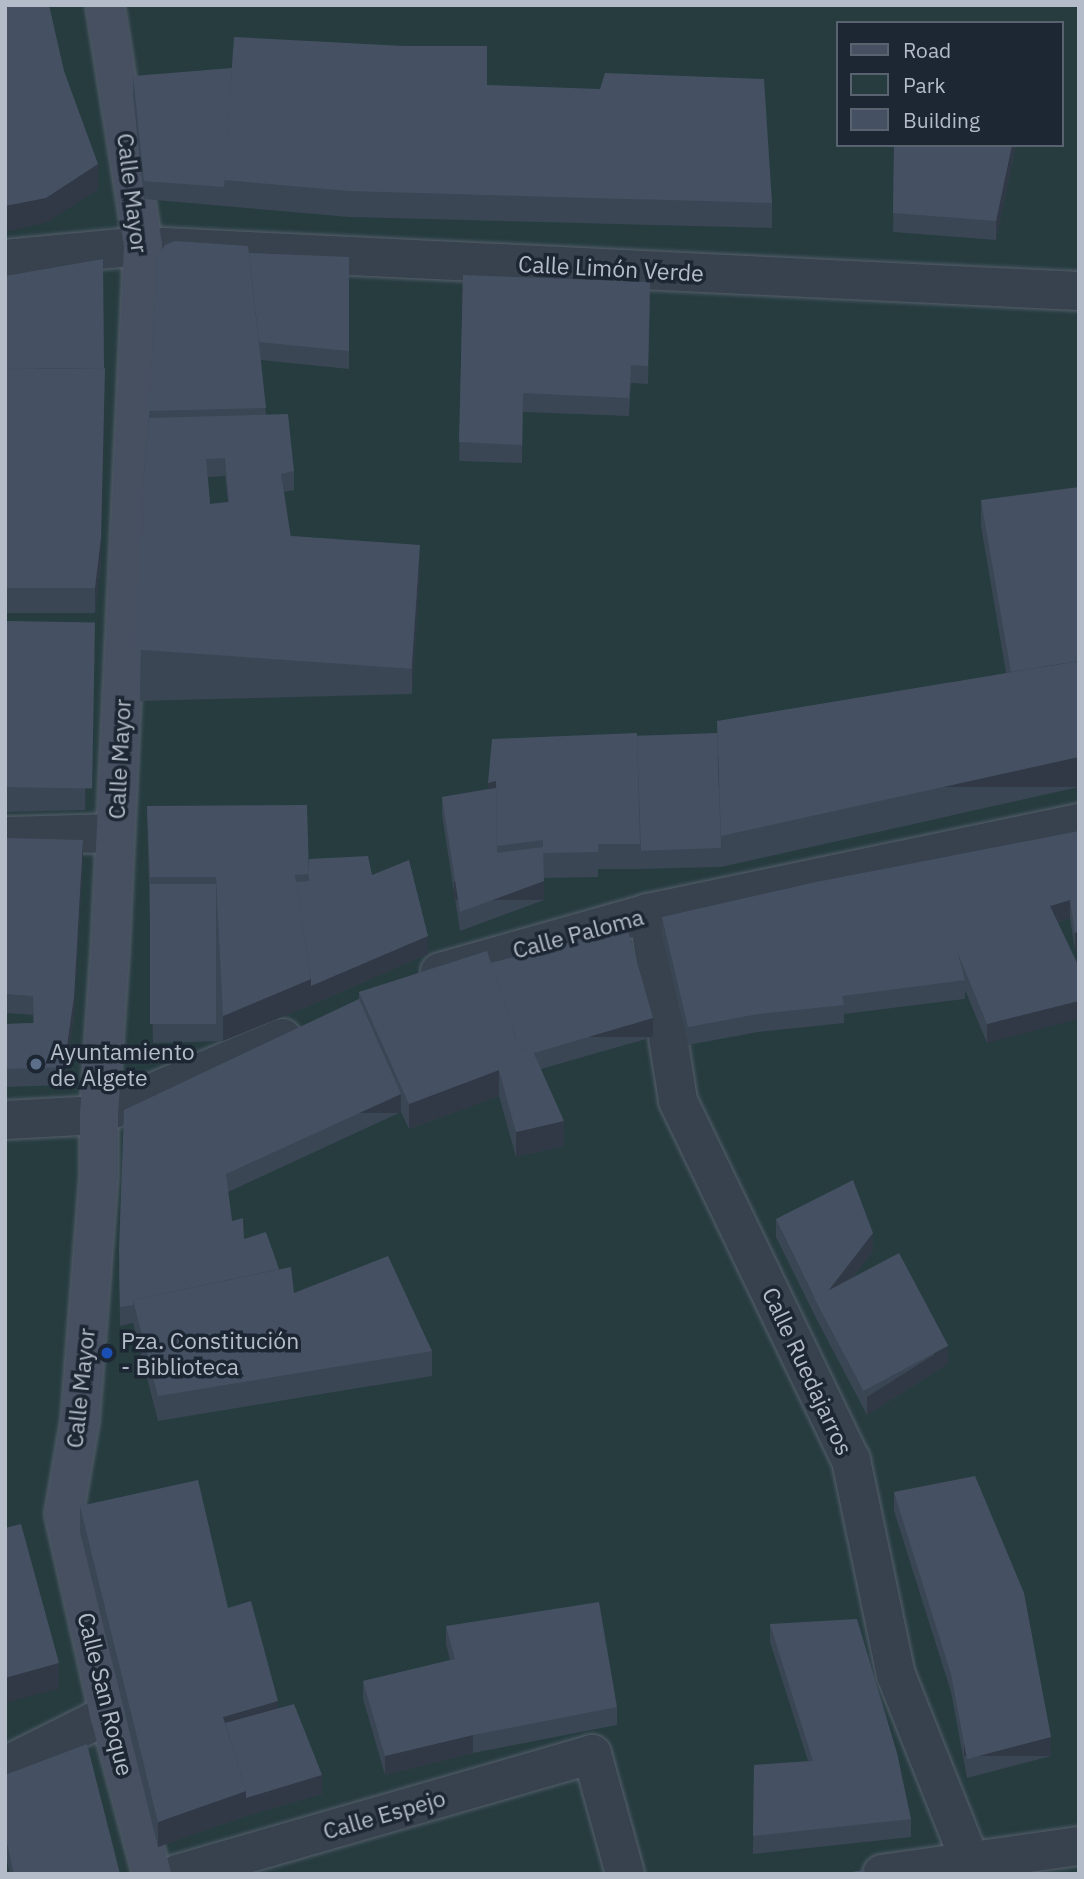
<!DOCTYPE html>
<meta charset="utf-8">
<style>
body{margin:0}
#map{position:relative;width:1084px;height:1879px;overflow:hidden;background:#242f3e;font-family:"IBM Plex Sans",sans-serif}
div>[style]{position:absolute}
.green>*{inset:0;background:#263c3f}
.roads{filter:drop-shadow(0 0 2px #565f6c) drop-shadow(0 0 2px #565f6c)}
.street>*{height:38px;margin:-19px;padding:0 19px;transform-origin:19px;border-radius:19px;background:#38414e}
.secondary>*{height:38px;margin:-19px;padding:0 19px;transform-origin:19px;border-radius:19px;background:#465061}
.wall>*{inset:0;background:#3b4654}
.shaded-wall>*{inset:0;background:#303945;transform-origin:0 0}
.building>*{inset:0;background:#455162;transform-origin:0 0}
.dots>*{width:19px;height:19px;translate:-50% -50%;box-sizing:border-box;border:4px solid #1d2633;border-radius:50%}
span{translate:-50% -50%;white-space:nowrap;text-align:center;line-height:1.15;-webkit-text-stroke:7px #1d2633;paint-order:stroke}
.street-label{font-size:23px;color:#b4bcc9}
.poi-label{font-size:23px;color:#b4bcc9}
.left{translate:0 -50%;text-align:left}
.frame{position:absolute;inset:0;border:7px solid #b4bcc9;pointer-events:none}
.legend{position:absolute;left:836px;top:21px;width:228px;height:126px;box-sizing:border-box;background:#1d2633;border:2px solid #59626f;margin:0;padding:9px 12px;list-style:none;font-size:21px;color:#b4bcc9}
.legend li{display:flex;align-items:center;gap:14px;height:35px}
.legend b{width:35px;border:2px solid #59626f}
</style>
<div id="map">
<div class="green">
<div style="clip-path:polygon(evenodd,5px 5px,1079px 5px,1079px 1874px,5px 1874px,5px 5px,837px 23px,1061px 23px,1061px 145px,837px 145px,837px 23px)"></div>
</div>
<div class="roads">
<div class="street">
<div style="left:5px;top:259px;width:139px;rotate:-5.4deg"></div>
<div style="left:143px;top:246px;width:937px;rotate:2.75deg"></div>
<div style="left:5px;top:836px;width:110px;rotate:-1.6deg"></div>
<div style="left:648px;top:913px;width:190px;rotate:80.9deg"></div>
<div style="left:678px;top:1101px;width:399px;rotate:64.3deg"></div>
<div style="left:851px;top:1460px;width:220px;rotate:78.2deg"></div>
<div style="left:896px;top:1675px;width:214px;rotate:68.3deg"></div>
<div style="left:440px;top:972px;width:216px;rotate:-15.8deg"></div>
<div style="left:648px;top:913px;width:440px;rotate:-11.8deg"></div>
<div style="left:5px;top:1120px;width:94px;rotate:-3deg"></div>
<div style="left:99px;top:1115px;width:199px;rotate:-22.8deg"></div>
<div style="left:5px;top:1766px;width:116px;rotate:-26.6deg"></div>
<div style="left:177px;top:1874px;width:432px;rotate:-16.1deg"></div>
<div style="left:592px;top:1754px;width:124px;rotate:74.6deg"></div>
<div style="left:882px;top:1874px;width:199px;rotate:-8.1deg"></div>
</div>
<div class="secondary">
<div style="left:105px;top:5px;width:244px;rotate:81deg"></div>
<div style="left:143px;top:246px;width:708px;rotate:92.67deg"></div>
<div style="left:110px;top:953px;width:162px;rotate:93.9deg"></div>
<div style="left:99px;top:1115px;width:60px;rotate:90deg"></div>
<div style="left:99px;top:1175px;width:247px;rotate:94.4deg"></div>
<div style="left:80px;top:1421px;width:94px;rotate:99.8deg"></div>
<div style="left:64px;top:1514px;width:205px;rotate:77.3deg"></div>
<div style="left:109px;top:1714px;width:166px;rotate:75deg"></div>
</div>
</div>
<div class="wall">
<div style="clip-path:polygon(133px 76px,487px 85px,772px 203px,772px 228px,349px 217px,144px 199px,133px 95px)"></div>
<div style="clip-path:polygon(894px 145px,1016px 145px,996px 240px,893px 232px)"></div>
<div style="clip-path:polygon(evenodd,249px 253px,349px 257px,349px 369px,261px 360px,266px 415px,294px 471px,294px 490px,284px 492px,293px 552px,420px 571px,412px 694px,140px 701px,143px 487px,149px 418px,157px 257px,249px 253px,225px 476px,228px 502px,210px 504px,208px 477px,225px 476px)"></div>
<div style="clip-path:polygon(463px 275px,650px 300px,648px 384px,631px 383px,629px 416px,523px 412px,522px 463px,459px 461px)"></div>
<div style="clip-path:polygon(5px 276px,101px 564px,95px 613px,5px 613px)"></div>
<div style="clip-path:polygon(981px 500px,1079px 787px,721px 867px,640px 869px,598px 869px,598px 877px,544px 878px,544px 900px,460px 931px,442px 815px,442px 797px,488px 789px,637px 740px,717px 733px,1006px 673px,981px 526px)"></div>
<div style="clip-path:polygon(5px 621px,95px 649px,85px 810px,5px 812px)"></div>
<div style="clip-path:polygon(147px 806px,309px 874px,372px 875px,428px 954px,311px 1005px,223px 1041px,153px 1043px)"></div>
<div style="clip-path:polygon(1079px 831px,1079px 950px,1075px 951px,1070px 918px,1058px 922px,987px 1043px,965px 990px,965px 999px,844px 1014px,844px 1023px,758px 1032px,688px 1045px,662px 935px,662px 917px)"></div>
<div style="clip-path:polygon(5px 838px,83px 858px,74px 1016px,64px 1085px,5px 1087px,5px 1024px,33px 1023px,33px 1015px,5px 1013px)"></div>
<div style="clip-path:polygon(491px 963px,653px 1037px,541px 1069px,564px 1146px,516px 1157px,499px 1096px,409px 1129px,401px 1112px,228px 1192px,232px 1221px,244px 1239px,279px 1269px,294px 1293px,432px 1351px,432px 1376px,158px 1421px,133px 1323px,120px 1326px,119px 1267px,359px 999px,359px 992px)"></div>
<div style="clip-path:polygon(776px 1219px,873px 1251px,846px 1287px,948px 1364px,867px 1415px,818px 1322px,776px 1237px)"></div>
<div style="clip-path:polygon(894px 1492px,1051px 1756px,967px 1778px,951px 1692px,894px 1511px)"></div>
<div style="clip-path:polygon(80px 1506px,228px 1608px,278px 1709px,322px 1794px,246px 1816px,158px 1847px,80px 1532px)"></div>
<div style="clip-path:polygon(770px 1624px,911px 1819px,911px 1837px,753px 1854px,754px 1765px,808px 1761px,770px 1642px)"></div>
<div style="clip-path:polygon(446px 1626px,617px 1707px,617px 1725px,473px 1753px,385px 1775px,363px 1699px,363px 1681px,450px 1660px,446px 1644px)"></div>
<div style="clip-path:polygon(5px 1775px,120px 1874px,10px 1874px,5px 1853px)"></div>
</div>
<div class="shaded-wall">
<div style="clip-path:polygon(1012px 145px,1016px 145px,996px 240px,996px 221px)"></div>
<div style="clip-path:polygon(98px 164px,98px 190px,46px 223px,5px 232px,5px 206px)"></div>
<div style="clip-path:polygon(105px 394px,101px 564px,95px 613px,95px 588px)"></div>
<div style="clip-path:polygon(420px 545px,420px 571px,412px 694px,412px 669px)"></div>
<div style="clip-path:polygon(95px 623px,95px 649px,85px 810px,85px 785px)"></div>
<div style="left:1079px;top:757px;width:30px;height:367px;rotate:90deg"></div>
<div style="clip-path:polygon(496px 781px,496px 806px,488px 808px,488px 783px)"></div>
<div style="clip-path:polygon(83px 840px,83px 858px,74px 1016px,64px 1085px,64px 1067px)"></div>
<div style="left:544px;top:881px;width:19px;height:90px;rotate:90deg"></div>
<div style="clip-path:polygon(1070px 900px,1070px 918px,1050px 924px,1050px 906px)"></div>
<div style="clip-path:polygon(1079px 931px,1079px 950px,1075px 951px,1075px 933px)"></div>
<div style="clip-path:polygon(428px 936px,428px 954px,311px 1005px,223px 1041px,223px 1016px,311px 979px)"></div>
<div style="clip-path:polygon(1079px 1001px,1079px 1019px,987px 1043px,987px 1024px)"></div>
<div style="left:653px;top:1018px;width:19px;height:139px;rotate:90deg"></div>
<div style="clip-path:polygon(499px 1070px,499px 1096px,409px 1129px,409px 1104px)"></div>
<div style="left:401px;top:1094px;width:19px;height:192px;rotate:90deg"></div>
<div style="clip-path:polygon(564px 1121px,564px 1146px,516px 1157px,516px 1132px)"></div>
<div style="clip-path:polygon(873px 1233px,873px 1251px,824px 1315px,818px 1304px,818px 1322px,818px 1304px)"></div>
<div style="clip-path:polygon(948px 1346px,948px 1364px,867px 1415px,867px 1397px)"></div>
<div style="clip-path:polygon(59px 1663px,59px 1689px,5px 1703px,5px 1678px)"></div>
<div style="clip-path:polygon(278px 1701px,278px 1726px,229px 1741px,223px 1717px)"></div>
<div style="clip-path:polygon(473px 1735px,473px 1753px,385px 1775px,385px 1756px)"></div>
<div style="left:1051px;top:1737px;width:19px;height:87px;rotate:90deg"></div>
<div style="clip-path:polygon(322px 1775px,322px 1794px,246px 1816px,158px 1847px,158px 1822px,246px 1791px)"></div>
</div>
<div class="building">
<div style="clip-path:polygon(5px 5px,49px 5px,64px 71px,98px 164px,46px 198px,5px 206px)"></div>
<div style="clip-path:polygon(234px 37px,403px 46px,487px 46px,487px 85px,600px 89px,605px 73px,764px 79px,772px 203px,349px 191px,224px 180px)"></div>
<div style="clip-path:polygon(232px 68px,224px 187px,144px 181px,133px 76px)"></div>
<div style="clip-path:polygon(894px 145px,1012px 145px,996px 221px,893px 213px)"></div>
<div style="clip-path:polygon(175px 241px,248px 246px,266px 408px,149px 411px,157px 257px,165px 245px)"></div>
<div style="clip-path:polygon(249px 253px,349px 257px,349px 351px,259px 342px)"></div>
<div style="clip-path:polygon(103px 259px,104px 368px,5px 369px,5px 276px)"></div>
<div style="clip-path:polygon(463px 275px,650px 282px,648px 366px,631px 365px,629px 398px,523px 393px,522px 445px,459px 442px)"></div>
<div style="clip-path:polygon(105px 368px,101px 538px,95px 588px,5px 588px,5px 369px)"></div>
<div style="clip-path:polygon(evenodd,288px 414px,294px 471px,281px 474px,293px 552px,142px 559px,143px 487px,149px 418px,288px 414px,225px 458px,229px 502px,210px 504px,206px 459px,225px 458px)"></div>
<div style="clip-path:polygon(1079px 487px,1079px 661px,1011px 672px,981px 500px)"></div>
<div style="left:420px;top:545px;width:124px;height:278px;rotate:94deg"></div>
<div style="left:5px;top:621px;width:90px;height:166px;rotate:1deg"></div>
<div style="clip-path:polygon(1079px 661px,1079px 757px,721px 836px,717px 721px)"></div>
<div style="clip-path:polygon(637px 733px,640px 844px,598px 844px,598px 852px,543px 853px,543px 840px,497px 846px,496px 781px,488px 783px,492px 739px)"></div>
<div style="left:717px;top:733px;width:115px;height:80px;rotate:88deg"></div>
<div style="clip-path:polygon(496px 788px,497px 853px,543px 847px,544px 881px,460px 912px,442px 797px)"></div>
<div style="clip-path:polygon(307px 805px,309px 874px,295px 875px,311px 979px,223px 1016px,216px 877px,150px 877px,147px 806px)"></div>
<div style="clip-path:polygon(1079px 831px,1079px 931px,1075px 933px,1070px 900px,1050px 906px,1079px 967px,1079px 1001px,987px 1024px,957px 951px,965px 980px,842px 996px,844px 1005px,758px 1014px,688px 1027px,662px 917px,816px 882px)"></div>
<div style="clip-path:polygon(5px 838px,83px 840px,74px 997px,64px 1067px,5px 1069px,5px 1024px,34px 1023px,33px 996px,5px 994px)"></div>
<div style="clip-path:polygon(368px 856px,372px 875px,409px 860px,428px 936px,311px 986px,311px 979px,296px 882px,309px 881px,309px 859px)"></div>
<div style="left:150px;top:884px;width:66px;height:140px"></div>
<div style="clip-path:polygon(627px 927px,653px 1018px,534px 1053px,531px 1047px,520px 1050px,491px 963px)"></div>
<div style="clip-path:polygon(487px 951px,520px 1050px,531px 1047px,564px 1121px,516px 1132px,499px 1070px,409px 1104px,359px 992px)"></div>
<div style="clip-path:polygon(359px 999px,401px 1094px,226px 1174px,232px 1221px,243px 1218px,244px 1239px,266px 1232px,279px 1269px,133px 1300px,133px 1305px,120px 1307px,119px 1249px,124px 1110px)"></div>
<div style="clip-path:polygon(853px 1180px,873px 1233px,818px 1304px,776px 1219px)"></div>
<div style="left:899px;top:1253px;width:105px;height:96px;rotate:62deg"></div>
<div style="clip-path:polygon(388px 1256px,432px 1351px,158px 1396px,133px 1300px,291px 1267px,294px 1293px)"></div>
<div style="clip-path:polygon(975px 1476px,1024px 1593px,1051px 1737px,967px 1759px,951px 1674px,894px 1492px)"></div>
<div style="clip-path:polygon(198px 1480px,228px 1608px,251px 1601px,278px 1701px,223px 1717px,246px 1791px,158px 1822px,80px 1506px)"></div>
<div style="clip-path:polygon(21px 1524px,59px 1663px,5px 1678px,5px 1528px)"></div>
<div style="clip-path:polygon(599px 1602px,617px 1707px,473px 1735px,385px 1756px,363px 1681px,455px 1659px,446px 1626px)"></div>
<div style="clip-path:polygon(857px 1619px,897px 1753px,911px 1819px,753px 1836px,754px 1765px,813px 1761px,770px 1624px)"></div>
<div style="clip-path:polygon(294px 1704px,322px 1775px,246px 1798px,246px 1791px,225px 1723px)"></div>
<div style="clip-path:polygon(87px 1744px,120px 1874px,14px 1874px,5px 1834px,5px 1775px)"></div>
<div style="clip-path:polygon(864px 1870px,866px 1874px,840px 1874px)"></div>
<div style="clip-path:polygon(952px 1872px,952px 1874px,928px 1874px)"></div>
</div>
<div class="dots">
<div style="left:36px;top:1064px;background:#5c6f8a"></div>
<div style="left:107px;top:1353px;background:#1a4fb4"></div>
</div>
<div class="street-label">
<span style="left:133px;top:193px;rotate:83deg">Calle Mayor</span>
<span style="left:611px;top:268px;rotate:3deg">Calle Limón Verde</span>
<span style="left:119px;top:759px;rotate:-87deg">Calle Mayor</span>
<span style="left:578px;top:933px;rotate:-15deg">Calle Paloma</span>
<span style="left:808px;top:1371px;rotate:65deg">Calle Ruedajarros</span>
<span style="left:80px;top:1388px;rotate:-84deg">Calle Mayor</span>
<span style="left:106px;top:1694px;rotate:76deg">Calle San Roque</span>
<span style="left:384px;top:1814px;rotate:-16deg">Calle Espejo</span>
</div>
<div class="poi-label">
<span class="left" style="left:50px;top:1064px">Ayuntamiento<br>de Algete</span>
<span class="left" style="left:121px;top:1353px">Pza. Constitución<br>- Biblioteca</span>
</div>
<div class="frame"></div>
<ul class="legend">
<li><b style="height:9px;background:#465061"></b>Road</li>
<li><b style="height:19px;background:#263c3f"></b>Park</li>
<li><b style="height:19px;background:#455162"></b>Building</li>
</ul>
</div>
